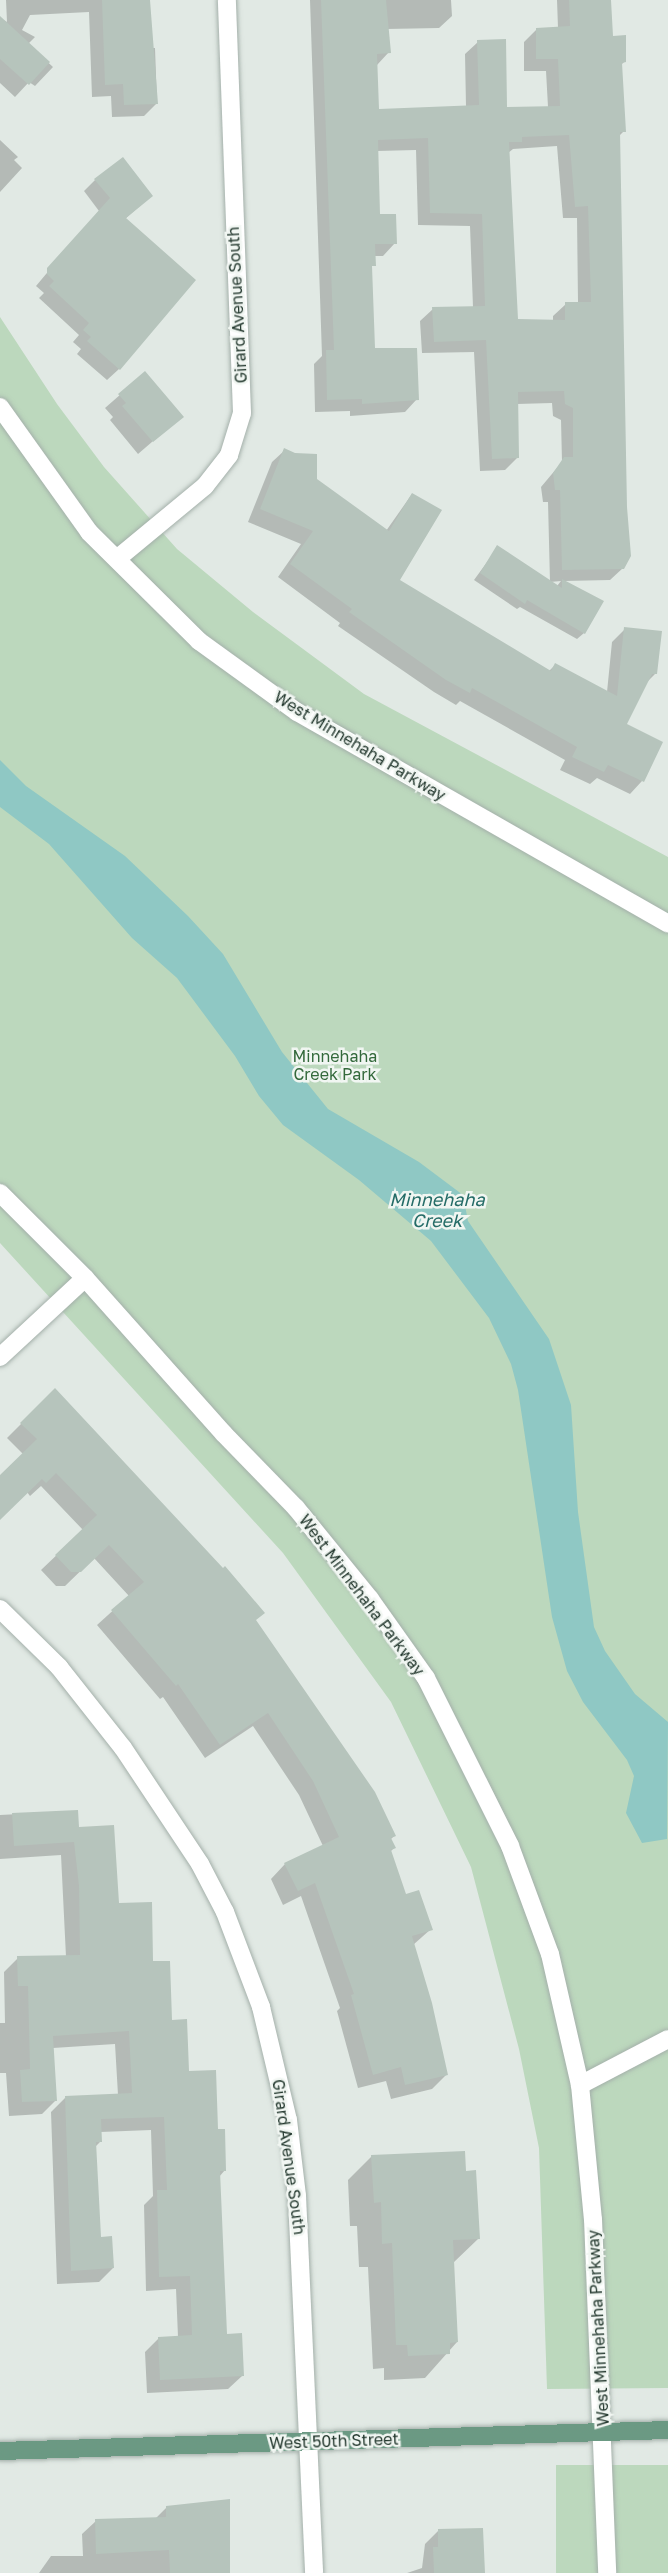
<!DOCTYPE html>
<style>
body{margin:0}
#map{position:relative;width:668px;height:2573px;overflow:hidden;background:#e1e9e4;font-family:"Golos Text",sans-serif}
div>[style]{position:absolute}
.green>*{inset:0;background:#bcd8bd;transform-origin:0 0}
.water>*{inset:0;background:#8fc8c4}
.shadow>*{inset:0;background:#0003}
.building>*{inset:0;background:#b6c4bc}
.roads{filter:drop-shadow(0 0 2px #a4b0aa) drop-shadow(0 0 2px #a4b0aa)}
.minor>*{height:18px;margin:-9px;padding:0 9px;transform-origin:9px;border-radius:9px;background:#fff}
.major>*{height:18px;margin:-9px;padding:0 9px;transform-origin:9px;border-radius:9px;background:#6b9983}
span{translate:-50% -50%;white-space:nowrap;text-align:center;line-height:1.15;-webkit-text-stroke:5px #f1f6f2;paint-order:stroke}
.street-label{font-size:16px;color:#23382e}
.park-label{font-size:16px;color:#33693b}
.water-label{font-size:18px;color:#256c67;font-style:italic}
</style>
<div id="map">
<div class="green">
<div style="clip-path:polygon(0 317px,57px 404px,104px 467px,177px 549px,253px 612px,364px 694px,668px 857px,668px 2388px,547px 2389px,539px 2148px,519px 2049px,471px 1867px,391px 1702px,283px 1553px,0 1243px)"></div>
<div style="left:668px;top:2465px;width:108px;height:112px;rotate:90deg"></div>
</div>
<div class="water">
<div style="clip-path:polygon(0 760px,26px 786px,125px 856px,188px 916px,223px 954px,282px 1052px,328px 1109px,419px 1162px,463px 1195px,468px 1221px,549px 1339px,571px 1405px,578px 1512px,594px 1627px,605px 1651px,635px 1694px,668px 1722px,667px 1839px,642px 1843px,626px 1813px,634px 1776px,627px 1760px,583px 1702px,567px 1671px,552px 1617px,518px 1390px,511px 1364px,489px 1318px,431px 1241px,359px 1180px,283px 1125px,259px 1096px,235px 1056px,177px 978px,132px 938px,49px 844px,0 807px)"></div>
</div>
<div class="shadow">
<div style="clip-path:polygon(6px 0,146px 0,150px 48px,155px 48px,157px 103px,144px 116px,112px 117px,111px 96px,92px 97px,89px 12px,30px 15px,22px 30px,35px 37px,28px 44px,53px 67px,35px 86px,29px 82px,15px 97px,0 83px,0 18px,7px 22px)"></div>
<div style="clip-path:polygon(evenodd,310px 0,451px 0,452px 16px,439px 28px,387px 29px,389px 52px,377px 65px,377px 110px,466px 107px,465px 54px,478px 42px,506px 108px,548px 107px,546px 71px,524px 71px,524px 42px,537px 29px,558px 28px,557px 0,610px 0,611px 37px,624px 62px,621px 65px,624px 131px,619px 136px,623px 568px,610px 580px,564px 581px,584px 633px,577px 639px,520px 607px,517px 609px,474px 580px,498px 547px,550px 582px,548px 502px,543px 502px,541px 487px,562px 462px,561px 420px,553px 416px,552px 403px,517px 404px,517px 458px,505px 470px,480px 471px,474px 352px,422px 353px,420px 321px,433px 309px,473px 307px,470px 226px,418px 225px,416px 150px,377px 151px,379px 216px,395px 243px,383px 256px,374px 256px,371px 269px,374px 350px,417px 399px,405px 412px,350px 416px,350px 411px,315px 412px,314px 364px,322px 356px,310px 0,557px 146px,563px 218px,577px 218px,578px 303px,566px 304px,553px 316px,553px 322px,516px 321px,508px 153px,513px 149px,557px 146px,310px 0,561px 581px,557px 586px,550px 582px,561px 581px)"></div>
<div style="clip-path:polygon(0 140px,18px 157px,14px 160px,22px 168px,0 192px)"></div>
<div style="clip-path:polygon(95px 180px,151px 196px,125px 219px,119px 369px,107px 380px,77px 354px,81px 349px,73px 342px,79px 335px,39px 298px,44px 293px,36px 286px,99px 211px,84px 191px)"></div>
<div style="clip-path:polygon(145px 373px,181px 417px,138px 454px,110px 420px,113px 417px,105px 408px)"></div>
<div style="clip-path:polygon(285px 450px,315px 480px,386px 531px,412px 494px,398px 581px,549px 671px,555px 665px,607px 692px,612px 642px,625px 629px,655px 674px,646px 683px,625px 725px,642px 781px,630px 794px,597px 778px,590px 784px,560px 770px,565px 760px,460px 701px,456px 705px,434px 692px,338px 626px,340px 623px,278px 577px,301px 544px,248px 522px,272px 462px)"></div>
<div style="clip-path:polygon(55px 1390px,255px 1621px,394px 1836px,390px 1840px,394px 1848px,390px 1852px,405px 1896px,431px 1929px,413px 1945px,446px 2075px,432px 2089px,391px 2099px,386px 2081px,358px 2088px,337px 2011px,340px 2008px,301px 1896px,283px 1905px,271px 1879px,285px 1864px,323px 1846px,299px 1795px,253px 1726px,205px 1758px,163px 1697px,160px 1699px,97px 1625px,129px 1596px,94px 1558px,65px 1586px,56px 1586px,41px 1570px,83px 1530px,41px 1486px,30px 1496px,27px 1492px,0 1518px,0 1477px,23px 1454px,7px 1438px)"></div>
<div style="clip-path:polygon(76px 1811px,77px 1828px,152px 1963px,188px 2073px,217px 2131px,225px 2170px,219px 2177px,225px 2335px,242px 2376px,228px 2389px,147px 2393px,145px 2352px,159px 2338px,178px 2337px,176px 2289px,146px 2291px,144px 2205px,153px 2196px,151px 2130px,100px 2132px,100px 2142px,95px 2147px,100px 2238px,113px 2268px,99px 2282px,57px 2284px,51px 2112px,65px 2098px,118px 2095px,115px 2044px,53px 2048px,56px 2100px,42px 2114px,9px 2116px,6px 2073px,0 2073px,0 2023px,5px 2023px,4px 1972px,18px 1958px,66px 1957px,61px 1855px,0 1859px,0 1815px)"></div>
<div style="clip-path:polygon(372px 2156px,464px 2172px,478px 2239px,453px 2263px,457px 2342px,425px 2378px,384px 2380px,384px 2368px,373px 2369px,368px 2267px,359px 2267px,357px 2226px,350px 2226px,348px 2180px)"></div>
<div style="clip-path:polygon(167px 2507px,229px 2573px,39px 2573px,51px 2556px,83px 2556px,82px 2534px,96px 2521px,155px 2519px)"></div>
<div style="clip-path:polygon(439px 2530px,483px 2573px,407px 2573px,422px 2568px,425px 2544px)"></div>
</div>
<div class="building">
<div style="clip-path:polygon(102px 0,150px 0,158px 104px,124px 105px,123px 84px,105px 85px)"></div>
<div style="clip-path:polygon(evenodd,321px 0,386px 0,391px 53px,377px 54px,379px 109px,479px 105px,477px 40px,506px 39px,507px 107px,560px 106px,558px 59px,536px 59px,536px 28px,570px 26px,569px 0,611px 0,613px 36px,626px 35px,626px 62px,622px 63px,626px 132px,620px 132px,627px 507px,631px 556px,624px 569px,562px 570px,560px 490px,555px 490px,553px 473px,564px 457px,573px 457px,573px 408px,565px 404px,564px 391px,518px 392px,519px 458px,492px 459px,486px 340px,434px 342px,432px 307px,485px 306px,482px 214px,430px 213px,428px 138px,378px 140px,380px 214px,396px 214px,397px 244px,375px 244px,376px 266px,372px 266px,375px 348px,417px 348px,419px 400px,362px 404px,362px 399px,327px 400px,326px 350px,334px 350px,321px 0,569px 135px,575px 207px,588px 206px,591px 302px,565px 302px,565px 320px,518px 319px,509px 142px,522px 142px,522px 137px,569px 135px)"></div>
<div style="clip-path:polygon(0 16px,50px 62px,29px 85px,0 59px)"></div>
<div style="clip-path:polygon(123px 157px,153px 196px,126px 218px,196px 280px,120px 370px,87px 341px,91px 337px,83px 330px,89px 323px,49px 286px,54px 281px,47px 274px,47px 268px,110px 198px,94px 179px)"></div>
<div style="clip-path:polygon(145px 371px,184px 417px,153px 442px,122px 406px,126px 403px,118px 394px)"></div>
<div style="clip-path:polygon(284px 448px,295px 453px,317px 454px,317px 479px,389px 531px,412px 493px,442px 510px,400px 580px,551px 671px,555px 663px,617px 696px,624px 627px,662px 631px,657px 674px,652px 674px,627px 724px,663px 742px,644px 782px,608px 765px,604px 772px,572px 757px,577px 747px,472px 688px,470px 693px,446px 680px,349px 612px,352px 609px,290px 564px,313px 531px,260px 509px)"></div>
<div style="clip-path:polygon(497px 545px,562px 588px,562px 579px,604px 601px,585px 634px,527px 600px,525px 604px,480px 573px)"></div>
<div style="clip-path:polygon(55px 1388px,223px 1568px,225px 1566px,265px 1613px,256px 1620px,375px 1792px,396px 1836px,391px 1838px,396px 1848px,391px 1850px,406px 1894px,419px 1890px,433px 1930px,412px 1936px,432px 2003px,448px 2075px,405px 2085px,401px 2067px,373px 2075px,351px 1995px,354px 1994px,315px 1883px,298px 1891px,284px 1863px,339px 1837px,313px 1781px,268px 1713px,220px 1745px,178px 1684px,176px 1686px,111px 1610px,144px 1582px,109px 1545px,81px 1572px,71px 1572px,55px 1555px,97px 1515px,56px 1473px,46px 1483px,42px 1479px,0 1520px,0 1475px,37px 1439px,20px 1423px)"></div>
<div style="clip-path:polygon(78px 1810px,79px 1827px,114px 1825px,119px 1903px,152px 1902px,153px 1961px,170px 1961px,172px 2020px,187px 2019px,189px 2071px,216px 2070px,218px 2129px,225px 2129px,226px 2171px,220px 2171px,227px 2334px,242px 2333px,244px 2376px,160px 2380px,158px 2337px,192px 2335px,190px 2276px,159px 2277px,157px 2190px,167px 2190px,164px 2117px,101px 2119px,102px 2142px,96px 2142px,101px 2237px,112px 2236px,114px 2268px,71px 2271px,65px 2096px,132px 2093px,129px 2031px,53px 2036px,57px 2101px,22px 2102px,20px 2070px,30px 2069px,28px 1986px,18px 1986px,17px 1956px,80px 1955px,79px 1886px,74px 1842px,14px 1846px,12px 1813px)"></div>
<div style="clip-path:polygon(465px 2151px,466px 2171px,476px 2170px,480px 2239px,453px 2240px,458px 2342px,450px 2343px,450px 2354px,408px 2356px,407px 2345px,396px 2345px,392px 2243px,382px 2244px,381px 2202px,374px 2203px,371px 2155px)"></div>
<div style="clip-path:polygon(230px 2499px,230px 2573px,170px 2573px,169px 2550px,96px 2554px,95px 2519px,166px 2517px,166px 2506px)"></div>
<div style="clip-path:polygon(483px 2528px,485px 2573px,434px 2573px,433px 2547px,438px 2547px,438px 2529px)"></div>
</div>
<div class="roads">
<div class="minor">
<div style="left:0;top:407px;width:153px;rotate:54.5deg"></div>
<div style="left:89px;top:532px;width:155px;rotate:44.7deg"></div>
<div style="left:199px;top:641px;width:121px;rotate:35.9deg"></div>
<div style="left:297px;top:712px;width:427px;rotate:29.7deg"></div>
<div style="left:118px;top:558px;width:113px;rotate:-39.6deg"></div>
<div style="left:205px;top:486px;width:39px;rotate:-52deg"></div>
<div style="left:229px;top:455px;width:44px;rotate:-72.8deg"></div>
<div style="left:242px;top:413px;width:413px;rotate:-92.1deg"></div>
<div style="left:0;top:1193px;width:120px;rotate:45deg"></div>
<div style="left:85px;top:1278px;width:209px;rotate:48.3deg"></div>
<div style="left:224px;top:1434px;width:103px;rotate:45.8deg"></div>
<div style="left:296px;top:1508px;width:117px;rotate:50.9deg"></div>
<div style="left:370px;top:1599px;width:97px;rotate:54.7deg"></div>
<div style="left:426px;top:1678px;width:188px;rotate:63.4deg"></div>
<div style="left:510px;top:1846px;width:115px;rotate:69.7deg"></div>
<div style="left:550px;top:1954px;width:134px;rotate:77.1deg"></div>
<div style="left:580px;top:2085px;width:135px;rotate:84.5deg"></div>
<div style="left:593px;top:2219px;width:354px;rotate:87.7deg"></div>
<div style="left:0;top:1357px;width:116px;rotate:-42.9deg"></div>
<div style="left:0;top:1609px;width:83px;rotate:44.5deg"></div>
<div style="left:59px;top:1667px;width:103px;rotate:51.7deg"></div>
<div style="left:123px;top:1748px;width:139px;rotate:56.4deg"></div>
<div style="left:200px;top:1864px;width:54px;rotate:62.5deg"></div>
<div style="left:225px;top:1912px;width:102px;rotate:69.2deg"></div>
<div style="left:261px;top:2007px;width:116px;rotate:76.6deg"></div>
<div style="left:288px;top:2120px;width:77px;rotate:83.2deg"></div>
<div style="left:297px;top:2196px;width:377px;rotate:87.4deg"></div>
<div style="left:580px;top:2085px;width:99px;rotate:-27.6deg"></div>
</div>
<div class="major">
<div style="left:0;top:2451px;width:668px;rotate:-1.8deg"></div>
</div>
</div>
<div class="street-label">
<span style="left:237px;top:305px;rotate:-93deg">Girard Avenue South</span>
<span style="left:360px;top:746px;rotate:31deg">West Minnehaha Parkway</span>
<span style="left:362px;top:1595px;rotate:53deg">West Minnehaha Parkway</span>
<span style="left:289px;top:2157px;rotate:82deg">Girard Avenue South</span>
<span style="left:598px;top:2328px;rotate:-93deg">West Minnehaha Parkway</span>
<span style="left:334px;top:2441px;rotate:-2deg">West 50th Street</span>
</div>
<div class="park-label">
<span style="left:335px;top:1065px">Minnehaha<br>Creek Park</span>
</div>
<div class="water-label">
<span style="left:437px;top:1210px">Minnehaha<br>Creek</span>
</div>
</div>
